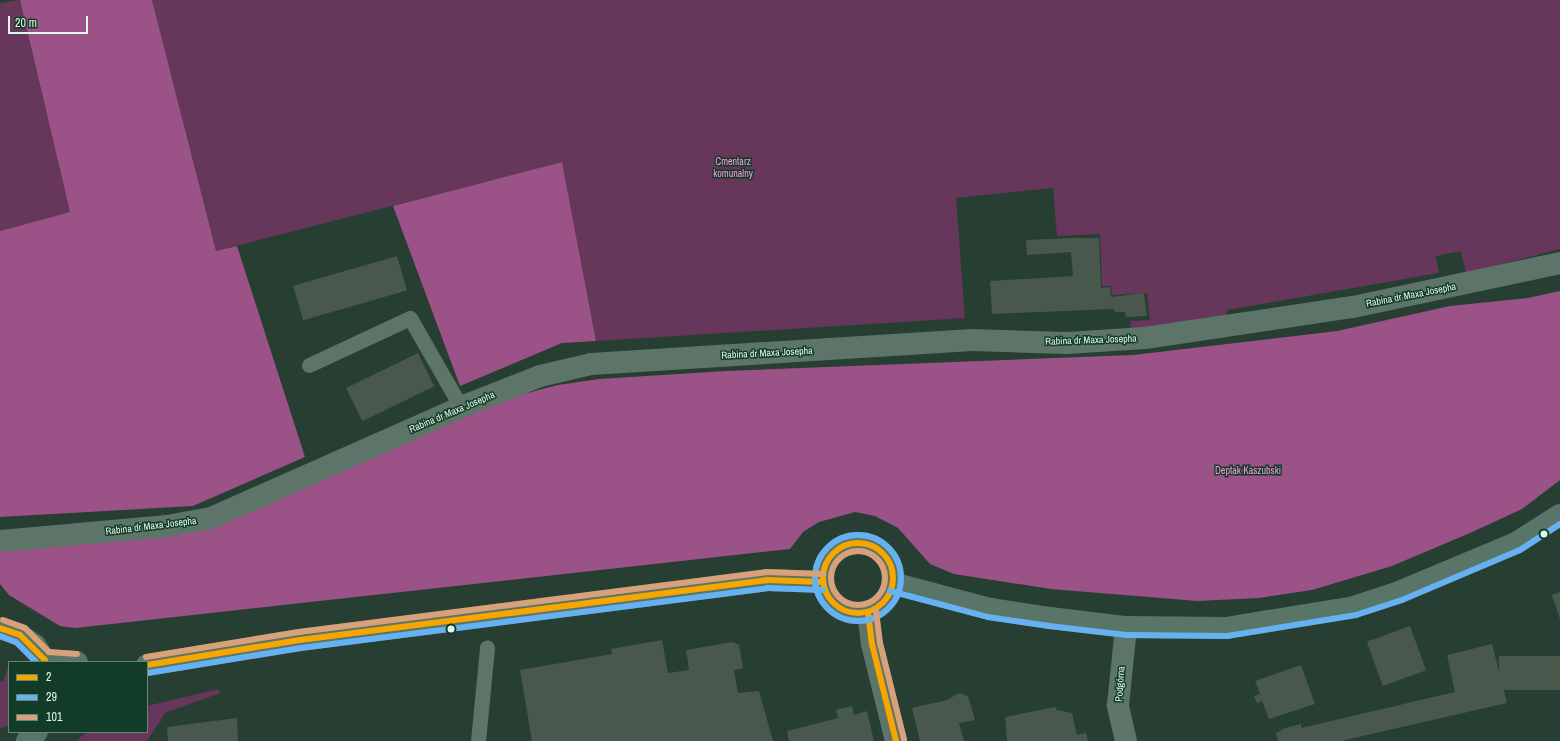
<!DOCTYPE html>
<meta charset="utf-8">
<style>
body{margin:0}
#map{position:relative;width:1560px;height:741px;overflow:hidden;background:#273e32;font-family:"Archivo Narrow",sans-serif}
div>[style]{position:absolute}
.green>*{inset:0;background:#67375b}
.forest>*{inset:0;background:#9a5287}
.building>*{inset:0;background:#48584c;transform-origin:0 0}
.service>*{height:15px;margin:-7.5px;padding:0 7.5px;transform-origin:7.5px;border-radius:7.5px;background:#5d7468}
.minor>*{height:22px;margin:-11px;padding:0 11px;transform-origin:11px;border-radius:11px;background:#5d7468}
.tertiary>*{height:22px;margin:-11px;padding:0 11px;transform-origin:11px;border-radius:11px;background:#5d7468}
.secondary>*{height:22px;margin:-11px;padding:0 11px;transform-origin:11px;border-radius:11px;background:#597568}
.secondary>.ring{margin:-11px;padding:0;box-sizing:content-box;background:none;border:22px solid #597568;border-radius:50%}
.bus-1>*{height:6px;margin:-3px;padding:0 3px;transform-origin:3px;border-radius:3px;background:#f7a600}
.bus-1>.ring{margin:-3px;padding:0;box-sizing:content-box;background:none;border:6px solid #f7a600;border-radius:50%}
.bus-2>*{height:6px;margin:-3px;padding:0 3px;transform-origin:3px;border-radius:3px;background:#66b1f2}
.bus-2>.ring{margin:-3px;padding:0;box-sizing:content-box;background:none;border:6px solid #66b1f2;border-radius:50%}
.bus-3>*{height:6px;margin:-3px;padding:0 3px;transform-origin:3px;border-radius:3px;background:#d9a179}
.bus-3>.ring{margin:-3px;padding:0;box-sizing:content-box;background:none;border:6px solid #d9a179;border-radius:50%}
.dots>*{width:11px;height:11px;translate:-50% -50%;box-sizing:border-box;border:2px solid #133c28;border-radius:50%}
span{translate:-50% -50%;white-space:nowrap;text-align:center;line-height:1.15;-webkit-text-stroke:3px #133c28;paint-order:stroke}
.park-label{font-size:10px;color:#f69bdb}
.street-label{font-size:10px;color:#e0f7e9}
.legend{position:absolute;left:8px;top:661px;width:140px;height:72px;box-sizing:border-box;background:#133c28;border:1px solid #658775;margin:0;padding:5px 7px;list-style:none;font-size:12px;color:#e0f7e9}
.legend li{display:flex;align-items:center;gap:8px;height:20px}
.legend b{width:20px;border:1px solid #658775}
.scale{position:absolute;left:8px;top:16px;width:80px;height:18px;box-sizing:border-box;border:2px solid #e0f7e9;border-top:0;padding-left:5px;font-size:12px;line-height:14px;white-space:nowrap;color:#e0f7e9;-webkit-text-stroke:3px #133c28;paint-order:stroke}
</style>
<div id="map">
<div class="green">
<div style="clip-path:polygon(20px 0,70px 212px,0 231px,0 3px)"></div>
<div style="clip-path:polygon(152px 0,1560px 0,1560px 249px,1466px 273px,1461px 251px,1436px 256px,1439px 273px,1227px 310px,1226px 320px,1131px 333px,1130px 321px,1150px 320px,1147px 293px,1112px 295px,1111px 286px,1102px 286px,1100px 234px,1057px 236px,1053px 188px,956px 198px,965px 318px,596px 341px,562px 162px,216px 251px)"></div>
<div style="clip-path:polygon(9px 664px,9px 725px,0 729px,0 681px,3px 682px)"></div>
<div style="clip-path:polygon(219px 689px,220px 693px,165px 713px,147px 741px,76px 741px,86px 732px,147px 732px,147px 706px)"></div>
</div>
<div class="forest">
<div style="clip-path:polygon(20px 0,152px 0,216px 251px,237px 246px,305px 457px,193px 506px,0 517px,0 231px,70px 212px)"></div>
<div style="clip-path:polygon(562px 162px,596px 341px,562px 343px,460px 386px,393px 206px)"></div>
<div style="clip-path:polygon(1560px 291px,1560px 480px,1522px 509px,1470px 533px,1392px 566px,1312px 590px,1259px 598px,1197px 601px,1051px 589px,954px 574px,930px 564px,898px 528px,875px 516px,855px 512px,819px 522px,803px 532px,790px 549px,75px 628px,60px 626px,9px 595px,0 584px,0 548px,169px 535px,497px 401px,558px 385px,599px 379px,726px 371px,1133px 355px,1337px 331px,1450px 306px,1528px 298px)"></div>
</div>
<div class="building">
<div style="clip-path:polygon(1070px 238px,1099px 238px,1101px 288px,1110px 287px,1111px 297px,1144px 293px,1147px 316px,1126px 317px,1125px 312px,1114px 312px,1114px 309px,992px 314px,990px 281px,1073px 276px,1071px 252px,1027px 255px,1026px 240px)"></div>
<div style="left:397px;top:256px;width:36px;height:108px;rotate:74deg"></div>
<div style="left:418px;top:353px;width:37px;height:80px;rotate:64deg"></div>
<div style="clip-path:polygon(1560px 592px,1560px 619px,1552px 595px)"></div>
<div style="left:1410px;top:626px;width:47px;height:46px;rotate:70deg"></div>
<div style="clip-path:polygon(662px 640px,668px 673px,689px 670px,686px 650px,732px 642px,739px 645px,743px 668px,734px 670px,738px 693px,759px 691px,773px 741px,532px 741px,520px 670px,612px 654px,611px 649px)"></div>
<div style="clip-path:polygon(1492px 644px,1507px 703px,1341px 741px,1278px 741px,1276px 733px,1285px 728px,1301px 724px,1301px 728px,1455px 692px,1447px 655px)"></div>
<div style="left:1560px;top:656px;width:34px;height:61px;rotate:90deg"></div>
<div style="clip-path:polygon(1301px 665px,1315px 704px,1269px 719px,1262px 701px,1257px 703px,1254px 696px,1260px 694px,1255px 681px)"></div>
<div style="clip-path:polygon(959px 693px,968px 696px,975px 720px,959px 723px,964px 741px,920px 741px,912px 708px,947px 700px)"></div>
<div style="clip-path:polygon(852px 706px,854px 715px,867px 711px,874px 741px,789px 741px,787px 731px,838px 718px,836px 710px)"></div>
<div style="clip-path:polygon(1055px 707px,1057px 710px,1072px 713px,1077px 735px,1086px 733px,1088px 741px,1007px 741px,1005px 717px)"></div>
<div style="clip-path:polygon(237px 718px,238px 741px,168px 741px,167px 727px)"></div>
</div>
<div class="service">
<div style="left:309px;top:365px;width:111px;rotate:-25deg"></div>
<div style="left:410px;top:318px;width:103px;rotate:60.2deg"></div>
<div style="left:478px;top:741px;width:94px;rotate:-84.5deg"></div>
</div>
<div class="minor">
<div style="left:0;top:541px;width:168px;rotate:-5.1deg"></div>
<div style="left:167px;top:526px;width:45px;rotate:-10.3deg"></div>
<div style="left:211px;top:518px;width:274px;rotate:-23.9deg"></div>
<div style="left:461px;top:407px;width:85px;rotate:-21.4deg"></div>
<div style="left:540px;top:376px;width:52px;rotate:-13.2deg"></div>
<div style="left:591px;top:364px;width:382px;rotate:-3.6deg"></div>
<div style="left:972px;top:340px;width:95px;rotate:1.8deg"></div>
<div style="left:1067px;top:343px;width:78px;rotate:-3.7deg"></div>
<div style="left:1145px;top:338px;width:210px;rotate:-8.5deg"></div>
<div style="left:1353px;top:307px;width:212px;rotate:-12deg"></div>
<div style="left:1126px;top:741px;width:37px;rotate:-103deg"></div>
<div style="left:1118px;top:705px;width:78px;rotate:-84.1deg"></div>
</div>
<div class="tertiary">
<div style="left:868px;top:612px;width:32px;rotate:83deg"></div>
<div style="left:872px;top:644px;width:100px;rotate:76.1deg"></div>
</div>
<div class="secondary">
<div class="ring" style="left:823px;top:543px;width:48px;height:48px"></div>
<div style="left:892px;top:583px;width:101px;rotate:14.9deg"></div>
<div style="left:990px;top:609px;width:61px;rotate:8.5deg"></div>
<div style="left:1050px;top:618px;width:77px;rotate:6.8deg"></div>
<div style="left:1126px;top:627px;width:100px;rotate:0.6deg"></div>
<div style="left:1226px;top:628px;width:130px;rotate:-9.3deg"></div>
<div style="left:1354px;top:607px;width:47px;rotate:-18.4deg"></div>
<div style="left:1399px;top:592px;width:127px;rotate:-22.7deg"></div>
<div style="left:1516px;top:543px;width:52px;rotate:-32.5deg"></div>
<div style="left:0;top:628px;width:21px;rotate:19deg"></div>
<div style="left:20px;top:635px;width:18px;rotate:34deg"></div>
<div style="left:35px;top:645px;width:20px;rotate:57deg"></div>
<div style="left:45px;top:660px;width:32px;rotate:4deg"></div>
<div style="left:147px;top:665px;width:155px;rotate:-9.3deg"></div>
<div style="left:300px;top:640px;width:423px;rotate:-7.3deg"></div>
<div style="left:720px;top:586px;width:47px;rotate:-7.3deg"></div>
<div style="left:767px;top:580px;width:56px;rotate:2deg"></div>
<div style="left:27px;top:741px;width:13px;rotate:-42deg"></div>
</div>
<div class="bus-1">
<div class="ring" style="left:823px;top:543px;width:64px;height:64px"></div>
<div style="left:868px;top:612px;width:32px;rotate:83deg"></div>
<div style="left:872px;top:644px;width:100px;rotate:76.1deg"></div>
<div style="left:0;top:628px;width:21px;rotate:19deg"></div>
<div style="left:20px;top:635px;width:35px;rotate:45deg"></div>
<div style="left:147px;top:665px;width:155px;rotate:-9.3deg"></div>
<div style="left:300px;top:640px;width:471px;rotate:-7.3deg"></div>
<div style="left:767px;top:580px;width:56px;rotate:2deg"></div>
</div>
<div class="bus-2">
<div class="ring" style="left:815px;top:535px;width:80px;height:80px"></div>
<div style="left:890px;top:591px;width:101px;rotate:14.9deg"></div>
<div style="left:988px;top:617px;width:62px;rotate:8.4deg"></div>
<div style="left:1049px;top:626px;width:78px;rotate:6.7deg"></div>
<div style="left:1126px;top:635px;width:101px;rotate:0.6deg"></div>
<div style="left:1227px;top:636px;width:131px;rotate:-9.2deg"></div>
<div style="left:1356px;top:615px;width:48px;rotate:-18.1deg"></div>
<div style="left:1402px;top:600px;width:128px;rotate:-23deg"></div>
<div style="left:1520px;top:550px;width:48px;rotate:-33deg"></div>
<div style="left:0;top:636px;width:17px;rotate:21deg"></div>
<div style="left:16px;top:642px;width:28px;rotate:45deg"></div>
<div style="left:148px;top:673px;width:155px;rotate:-9.3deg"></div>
<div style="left:301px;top:648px;width:470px;rotate:-7.3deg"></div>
<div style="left:767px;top:588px;width:56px;rotate:2deg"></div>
</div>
<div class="bus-3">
<div class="ring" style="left:831px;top:551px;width:48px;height:48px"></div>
<div style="left:876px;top:611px;width:32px;rotate:83deg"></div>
<div style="left:880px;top:643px;width:99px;rotate:76deg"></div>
<div style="left:3px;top:620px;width:23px;rotate:20deg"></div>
<div style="left:25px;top:628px;width:34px;rotate:45deg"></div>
<div style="left:49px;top:652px;width:28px;rotate:4deg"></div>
<div style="left:146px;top:657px;width:155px;rotate:-9.3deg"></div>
<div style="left:299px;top:632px;width:471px;rotate:-7.3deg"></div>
<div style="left:766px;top:572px;width:57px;rotate:2deg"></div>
</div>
<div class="dots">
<div style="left:1544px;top:534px;background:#e0f7e9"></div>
<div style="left:451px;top:629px;background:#e0f7e9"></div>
</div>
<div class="park-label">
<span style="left:733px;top:167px">Cmentarz<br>komunalny</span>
<span style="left:1248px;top:471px">Deptak Kaszubski</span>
</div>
<div class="street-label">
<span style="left:1411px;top:295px;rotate:-11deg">Rabina dr Maxa Josepha</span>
<span style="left:1091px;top:340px;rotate:-2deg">Rabina dr Maxa Josepha</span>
<span style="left:767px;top:353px;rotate:-3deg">Rabina dr Maxa Josepha</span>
<span style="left:452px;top:412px;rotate:-23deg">Rabina dr Maxa Josepha</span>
<span style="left:151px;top:526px;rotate:-7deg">Rabina dr Maxa Josepha</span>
<span style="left:1120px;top:684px;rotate:-86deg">Podgórna</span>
</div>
<ul class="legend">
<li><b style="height:5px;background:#f7a600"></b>2</li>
<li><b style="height:5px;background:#66b1f2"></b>29</li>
<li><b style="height:5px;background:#d9a179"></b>101</li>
</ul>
<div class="scale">20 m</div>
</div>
